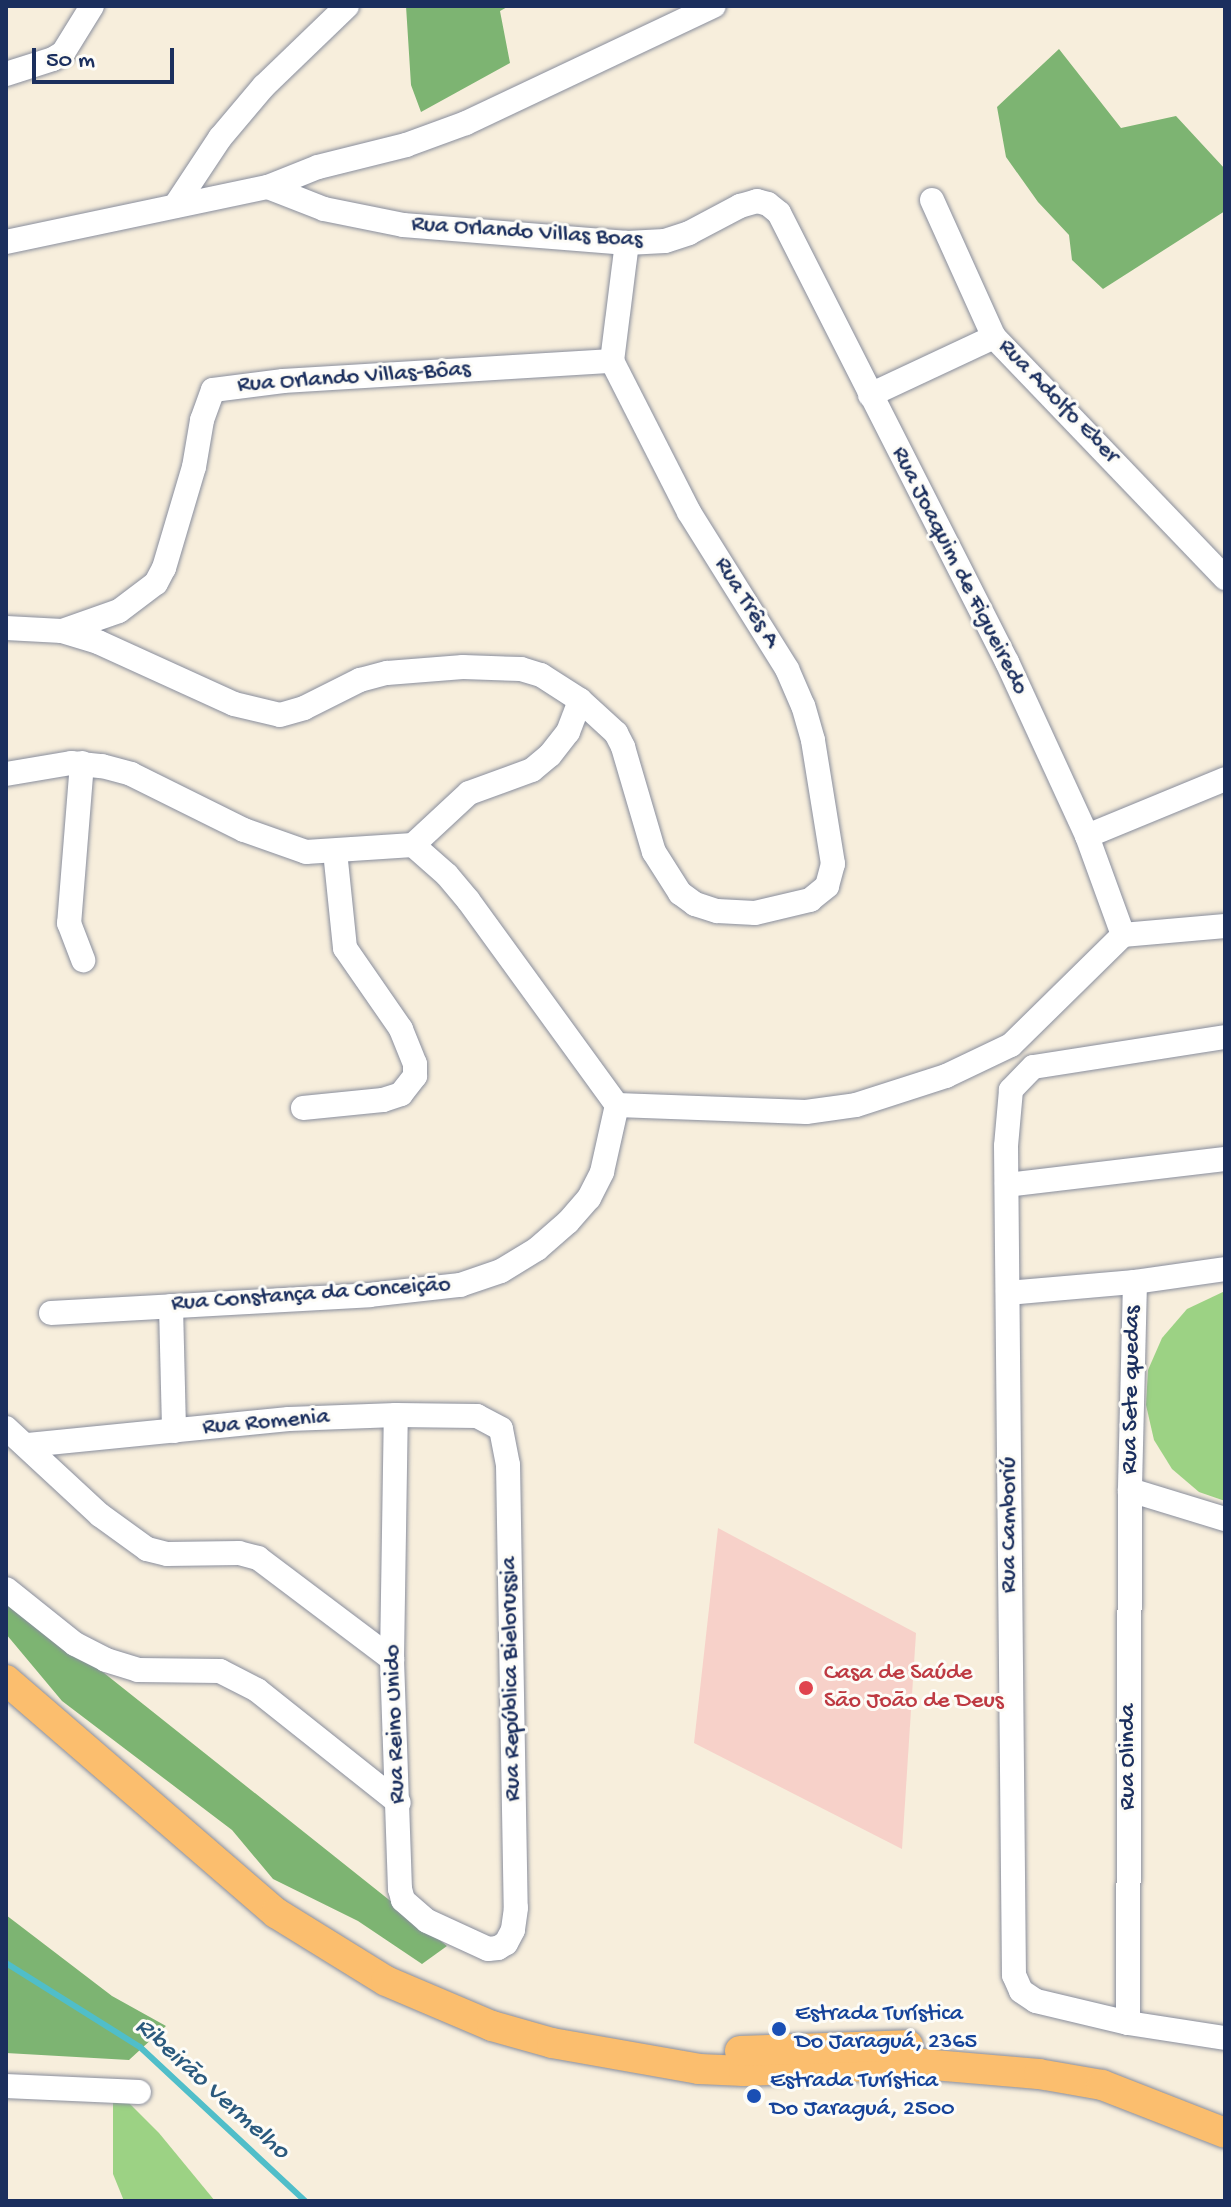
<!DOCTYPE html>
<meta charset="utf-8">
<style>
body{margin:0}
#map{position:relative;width:1231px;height:2207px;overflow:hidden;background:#f7eedc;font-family:"Gochi Hand",sans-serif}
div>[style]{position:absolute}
.built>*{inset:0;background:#f7d1c9}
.green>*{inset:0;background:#9cd284}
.forest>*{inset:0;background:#7db472}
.stream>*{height:6px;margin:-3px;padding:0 3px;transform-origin:3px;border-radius:3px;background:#50bec9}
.roads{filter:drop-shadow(0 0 2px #898e9d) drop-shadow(0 0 2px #898e9d)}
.minor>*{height:24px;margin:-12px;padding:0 12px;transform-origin:12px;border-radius:12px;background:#fff}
.major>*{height:30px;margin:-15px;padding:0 15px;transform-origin:15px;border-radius:15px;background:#fbbe6e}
.dots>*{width:22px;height:22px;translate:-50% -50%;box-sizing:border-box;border:4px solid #fdfcf7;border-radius:50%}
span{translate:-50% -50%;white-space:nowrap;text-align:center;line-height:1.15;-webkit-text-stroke:6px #fdfcf7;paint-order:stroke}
.street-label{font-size:24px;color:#1b2f5e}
.health-label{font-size:24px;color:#be3a42}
.left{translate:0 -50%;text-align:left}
.transit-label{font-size:24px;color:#164399}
.water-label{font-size:26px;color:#2b5a7e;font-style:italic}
.frame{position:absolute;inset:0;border:8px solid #1b2f5e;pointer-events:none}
.scale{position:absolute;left:32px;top:48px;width:142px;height:36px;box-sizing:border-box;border:4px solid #1b2f5e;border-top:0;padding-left:10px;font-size:24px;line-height:28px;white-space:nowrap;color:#1b2f5e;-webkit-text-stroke:6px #fdfcf7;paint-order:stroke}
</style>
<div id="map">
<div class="built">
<div style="clip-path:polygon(718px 1528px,916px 1633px,902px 1849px,694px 1743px)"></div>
</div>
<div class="green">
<div style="clip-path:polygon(1225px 1291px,1225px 1501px,1199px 1492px,1172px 1469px,1154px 1440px,1146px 1405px,1148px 1370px,1162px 1338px,1187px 1309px)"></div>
<div style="clip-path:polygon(113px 2087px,159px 2133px,215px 2201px,124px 2201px,113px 2174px)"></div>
</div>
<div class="forest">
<div style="clip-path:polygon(406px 6px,509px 6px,500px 11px,510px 63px,421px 112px,411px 85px)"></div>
<div style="clip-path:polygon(1059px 49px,1121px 128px,1176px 116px,1225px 169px,1225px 211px,1103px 289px,1072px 260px,1069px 235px,1038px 202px,1006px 157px,997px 107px)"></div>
<div style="clip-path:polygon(6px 1604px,94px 1665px,447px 1946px,422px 1964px,358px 1921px,273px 1879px,232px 1830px,62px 1701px,6px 1634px)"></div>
<div style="clip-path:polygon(6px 1915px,112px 1996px,166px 2026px,129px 2060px,6px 2053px)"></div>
</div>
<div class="stream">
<div style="left:6px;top:1963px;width:158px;rotate:32.1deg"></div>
<div style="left:140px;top:2047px;width:226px;rotate:43deg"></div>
</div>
<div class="roads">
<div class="minor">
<div style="left:6px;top:74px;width:49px;rotate:-17.7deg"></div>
<div style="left:53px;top:59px;width:12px;rotate:-31deg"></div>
<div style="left:63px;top:53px;width:55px;rotate:-58.3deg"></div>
<div style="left:268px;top:187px;width:60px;rotate:21.4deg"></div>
<div style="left:324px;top:209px;width:81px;rotate:11.4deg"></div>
<div style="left:403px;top:225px;width:225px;rotate:4.6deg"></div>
<div style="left:627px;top:243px;width:38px;rotate:-3deg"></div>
<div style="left:665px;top:241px;width:25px;rotate:-18deg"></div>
<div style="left:689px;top:233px;width:58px;rotate:-27.9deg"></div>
<div style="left:740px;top:206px;width:18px;rotate:-16deg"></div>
<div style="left:757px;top:201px;width:11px;rotate:15deg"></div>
<div style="left:768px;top:204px;width:14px;rotate:39deg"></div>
<div style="left:779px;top:213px;width:504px;rotate:63.08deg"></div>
<div style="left:1007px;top:662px;width:192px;rotate:65.3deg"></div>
<div style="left:1087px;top:836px;width:105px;rotate:70deg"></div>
<div style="left:932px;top:200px;width:150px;rotate:65.7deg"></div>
<div style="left:994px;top:337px;width:334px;rotate:46.2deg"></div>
<div style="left:175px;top:206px;width:82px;rotate:-56.5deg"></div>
<div style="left:220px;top:138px;width:68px;rotate:-49.8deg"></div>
<div style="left:264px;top:86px;width:115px;rotate:-43.9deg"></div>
<div style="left:6px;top:242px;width:268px;rotate:-11.9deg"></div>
<div style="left:268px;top:187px;width:54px;rotate:-21.8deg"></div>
<div style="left:318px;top:167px;width:91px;rotate:-14deg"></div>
<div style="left:406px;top:145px;width:64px;rotate:-20.1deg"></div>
<div style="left:466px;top:123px;width:274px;rotate:-25.3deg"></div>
<div style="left:612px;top:361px;width:119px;rotate:-82.8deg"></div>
<div style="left:870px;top:395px;width:137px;rotate:-25.1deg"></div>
<div style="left:6px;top:628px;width:56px;rotate:3.1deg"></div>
<div style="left:62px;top:631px;width:38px;rotate:17deg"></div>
<div style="left:98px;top:642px;width:149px;rotate:24.5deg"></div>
<div style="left:234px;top:704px;width:47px;rotate:13.4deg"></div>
<div style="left:280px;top:715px;width:25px;rotate:-16deg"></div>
<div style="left:304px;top:708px;width:63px;rotate:-26.6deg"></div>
<div style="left:360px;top:680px;width:28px;rotate:-15deg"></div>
<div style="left:387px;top:673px;width:76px;rotate:-4.5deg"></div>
<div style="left:463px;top:667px;width:58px;rotate:2deg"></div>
<div style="left:521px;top:669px;width:21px;rotate:17deg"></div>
<div style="left:541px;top:675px;width:46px;rotate:32.7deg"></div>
<div style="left:580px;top:700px;width:49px;rotate:42.5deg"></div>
<div style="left:616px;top:733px;width:16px;rotate:63deg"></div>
<div style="left:623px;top:747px;width:109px;rotate:73.6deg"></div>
<div style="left:654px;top:852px;width:49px;rotate:57.6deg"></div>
<div style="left:680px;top:893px;width:19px;rotate:36deg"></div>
<div style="left:695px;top:904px;width:23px;rotate:18deg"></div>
<div style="left:717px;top:911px;width:38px;rotate:3deg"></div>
<div style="left:755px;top:913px;width:57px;rotate:-13.3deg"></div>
<div style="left:810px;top:900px;width:22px;rotate:-39deg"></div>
<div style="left:827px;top:886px;width:23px;rotate:-75deg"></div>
<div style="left:833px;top:864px;width:126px;rotate:-99.2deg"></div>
<div style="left:813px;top:740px;width:35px;rotate:-106deg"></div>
<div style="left:803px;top:706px;width:40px;rotate:-113.4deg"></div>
<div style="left:787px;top:669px;width:185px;rotate:-122deg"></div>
<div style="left:689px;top:512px;width:169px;rotate:-117deg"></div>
<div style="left:62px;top:631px;width:60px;rotate:-19.3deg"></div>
<div style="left:119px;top:611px;width:46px;rotate:-37.1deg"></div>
<div style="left:156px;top:583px;width:17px;rotate:-62deg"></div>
<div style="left:164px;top:568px;width:105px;rotate:-73.5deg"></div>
<div style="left:194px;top:467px;width:48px;rotate:-80.3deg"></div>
<div style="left:202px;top:420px;width:32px;rotate:-70deg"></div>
<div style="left:213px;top:390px;width:71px;rotate:-7.3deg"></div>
<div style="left:283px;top:381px;width:330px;rotate:-3.5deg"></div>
<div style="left:82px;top:763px;width:161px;rotate:94.6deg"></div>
<div style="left:69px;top:923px;width:40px;rotate:69deg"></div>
<div style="left:6px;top:774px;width:66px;rotate:-9.6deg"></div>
<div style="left:71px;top:763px;width:31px;rotate:6deg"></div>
<div style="left:102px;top:766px;width:30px;rotate:15deg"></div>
<div style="left:131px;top:774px;width:126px;rotate:26.4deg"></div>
<div style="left:244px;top:830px;width:66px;rotate:19.5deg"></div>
<div style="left:306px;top:852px;width:107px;rotate:-3.7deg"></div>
<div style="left:413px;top:845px;width:76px;rotate:-42.9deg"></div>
<div style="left:469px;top:793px;width:67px;rotate:-20.1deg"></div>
<div style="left:532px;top:770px;width:23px;rotate:-40deg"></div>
<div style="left:550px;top:755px;width:29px;rotate:-52deg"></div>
<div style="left:568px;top:732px;width:34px;rotate:-69deg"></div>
<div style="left:1087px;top:836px;width:149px;rotate:-22.4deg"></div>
<div style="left:413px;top:845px;width:45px;rotate:41.4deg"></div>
<div style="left:447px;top:875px;width:33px;rotate:50deg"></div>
<div style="left:468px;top:900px;width:253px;rotate:54deg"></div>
<div style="left:1225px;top:1037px;width:194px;rotate:171.1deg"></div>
<div style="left:1033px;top:1067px;width:32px;rotate:134deg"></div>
<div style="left:1011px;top:1090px;width:56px;rotate:95.1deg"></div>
<div style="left:1006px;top:1146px;width:829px;rotate:89.45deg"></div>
<div style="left:1014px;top:1975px;width:17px;rotate:66deg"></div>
<div style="left:1021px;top:1991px;width:18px;rotate:34deg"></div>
<div style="left:1036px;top:2001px;width:95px;rotate:13.4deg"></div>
<div style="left:1128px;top:2023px;width:98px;rotate:8.8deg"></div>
<div style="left:617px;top:1105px;width:189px;rotate:2.1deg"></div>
<div style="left:806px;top:1112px;width:50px;rotate:-8deg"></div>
<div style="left:856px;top:1105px;width:95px;rotate:-17.9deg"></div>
<div style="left:946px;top:1076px;width:72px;rotate:-25.5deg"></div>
<div style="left:1011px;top:1045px;width:157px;rotate:-44.5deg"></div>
<div style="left:1123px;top:935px;width:102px;rotate:-5deg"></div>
<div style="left:303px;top:1108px;width:80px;rotate:-5.7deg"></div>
<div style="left:383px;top:1100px;width:19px;rotate:-18deg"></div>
<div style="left:401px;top:1094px;width:23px;rotate:-52deg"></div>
<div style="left:415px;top:1076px;width:12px;rotate:-90deg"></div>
<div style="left:415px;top:1064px;width:38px;rotate:-112deg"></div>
<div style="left:401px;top:1029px;width:98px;rotate:-124.7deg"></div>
<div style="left:345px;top:948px;width:97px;rotate:-95.9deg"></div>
<div style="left:1007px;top:1185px;width:220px;rotate:-6.8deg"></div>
<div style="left:1225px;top:1269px;width:91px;rotate:171.8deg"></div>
<div style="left:1135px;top:1282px;width:208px;rotate:91.4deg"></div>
<div style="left:1130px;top:1490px;width:99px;rotate:17deg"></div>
<div style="left:1008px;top:1293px;width:127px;rotate:-5deg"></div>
<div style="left:171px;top:1306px;width:125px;rotate:88.6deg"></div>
<div style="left:51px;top:1313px;width:319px;rotate:-3.2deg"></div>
<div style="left:369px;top:1295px;width:92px;rotate:-6.3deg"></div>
<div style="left:460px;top:1285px;width:43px;rotate:-18.9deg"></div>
<div style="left:501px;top:1271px;width:42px;rotate:-31.4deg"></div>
<div style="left:537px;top:1249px;width:41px;rotate:-41.1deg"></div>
<div style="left:568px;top:1222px;width:32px;rotate:-49deg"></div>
<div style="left:589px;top:1198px;width:29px;rotate:-63deg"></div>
<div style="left:602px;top:1172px;width:69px;rotate:-77.4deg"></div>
<div style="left:6px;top:1428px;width:128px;rotate:42.8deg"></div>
<div style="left:100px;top:1515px;width:58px;rotate:35.9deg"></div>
<div style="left:147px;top:1549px;width:21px;rotate:14deg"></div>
<div style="left:167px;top:1554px;width:72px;rotate:-0.8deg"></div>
<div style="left:239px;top:1553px;width:20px;rotate:15deg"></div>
<div style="left:258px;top:1558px;width:168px;rotate:37deg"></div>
<div style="left:28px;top:1445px;width:262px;rotate:-5.7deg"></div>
<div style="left:289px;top:1419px;width:107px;rotate:-2.1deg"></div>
<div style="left:396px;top:1415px;width:81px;rotate:0.7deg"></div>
<div style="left:477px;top:1416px;width:27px;rotate:28deg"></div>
<div style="left:501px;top:1429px;width:37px;rotate:79deg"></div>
<div style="left:508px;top:1465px;width:443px;rotate:89deg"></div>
<div style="left:516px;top:1908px;width:22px;rotate:98deg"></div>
<div style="left:513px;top:1930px;width:15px;rotate:118deg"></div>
<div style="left:506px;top:1943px;width:9px;rotate:148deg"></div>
<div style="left:498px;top:1948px;width:10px;rotate:174deg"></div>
<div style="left:488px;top:1949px;width:67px;rotate:-155.3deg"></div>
<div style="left:427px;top:1921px;width:32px;rotate:-139deg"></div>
<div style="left:403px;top:1900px;width:11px;rotate:-105deg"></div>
<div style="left:400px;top:1889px;width:230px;rotate:-92deg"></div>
<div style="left:392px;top:1659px;width:244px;rotate:-89.1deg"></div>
<div style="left:6px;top:1589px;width:88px;rotate:38.6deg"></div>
<div style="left:75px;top:1644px;width:35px;rotate:27deg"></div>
<div style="left:106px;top:1660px;width:34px;rotate:17deg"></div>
<div style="left:138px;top:1670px;width:82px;rotate:0.7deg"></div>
<div style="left:220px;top:1671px;width:42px;rotate:27.2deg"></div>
<div style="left:257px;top:1690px;width:181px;rotate:38.5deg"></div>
<div style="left:1128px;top:2023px;width:533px;rotate:-89.79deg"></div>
<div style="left:6px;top:2086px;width:133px;rotate:2.6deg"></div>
</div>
<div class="major">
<div style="left:6px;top:1680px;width:357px;rotate:40.8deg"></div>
<div style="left:276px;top:1913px;width:129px;rotate:31.7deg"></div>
<div style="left:386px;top:1981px;width:115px;rotate:23deg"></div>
<div style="left:492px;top:2026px;width:62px;rotate:15.8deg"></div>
<div style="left:552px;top:2043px;width:149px;rotate:10deg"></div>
<div style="left:699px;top:2069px;width:45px;rotate:2.5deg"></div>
<div style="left:744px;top:2071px;width:178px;rotate:-2.3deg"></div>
<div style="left:922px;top:2064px;width:117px;rotate:4.9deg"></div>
<div style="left:1039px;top:2074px;width:64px;rotate:9.9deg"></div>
<div style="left:1102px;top:2085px;width:132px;rotate:21.3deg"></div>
<div style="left:740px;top:2051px;width:168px;rotate:-2deg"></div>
</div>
</div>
<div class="dots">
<div style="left:806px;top:1688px;background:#e0444e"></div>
<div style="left:779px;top:2029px;background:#1a4fb4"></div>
<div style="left:754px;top:2096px;background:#1a4fb4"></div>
</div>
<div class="street-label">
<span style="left:527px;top:233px;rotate:4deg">Rua Orlando Villas Boas</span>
<span style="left:354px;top:378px;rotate:-4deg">Rua Orlando Villas-Bôas</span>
<span style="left:1058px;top:402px;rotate:46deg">Rua Adolfo Eber</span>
<span style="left:959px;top:571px;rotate:63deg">Rua Joaquim de Figueiredo</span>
<span style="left:746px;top:603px;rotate:58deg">Rua Três A</span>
<span style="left:311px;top:1295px;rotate:-4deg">Rua Constança da Conceição</span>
<span style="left:1132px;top:1390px;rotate:-89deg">Rua Sete quedas</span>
<span style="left:266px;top:1423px;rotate:-5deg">Rua Romenia</span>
<span style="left:1010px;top:1525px;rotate:-90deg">Rua Camboriú</span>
<span style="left:512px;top:1679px;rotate:-91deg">Rua República Bielorussia</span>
<span style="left:396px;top:1724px;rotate:-92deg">Rua Reino Unido</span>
<span style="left:1129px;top:1757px;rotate:-90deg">Rua Olinda</span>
</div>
<div class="health-label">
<span class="left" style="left:824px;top:1688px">Casa de Saúde<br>São João de Deus</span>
</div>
<div class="transit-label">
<span class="left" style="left:795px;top:2029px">Estrada Turística<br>Do Jaraguá, 2365</span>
<span class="left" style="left:770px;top:2096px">Estrada Turística<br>Do Jaraguá, 2500</span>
</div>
<div class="water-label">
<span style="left:211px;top:2090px;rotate:42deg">Ribeirão Vermelho</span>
</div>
<div class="frame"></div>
<div class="scale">50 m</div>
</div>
